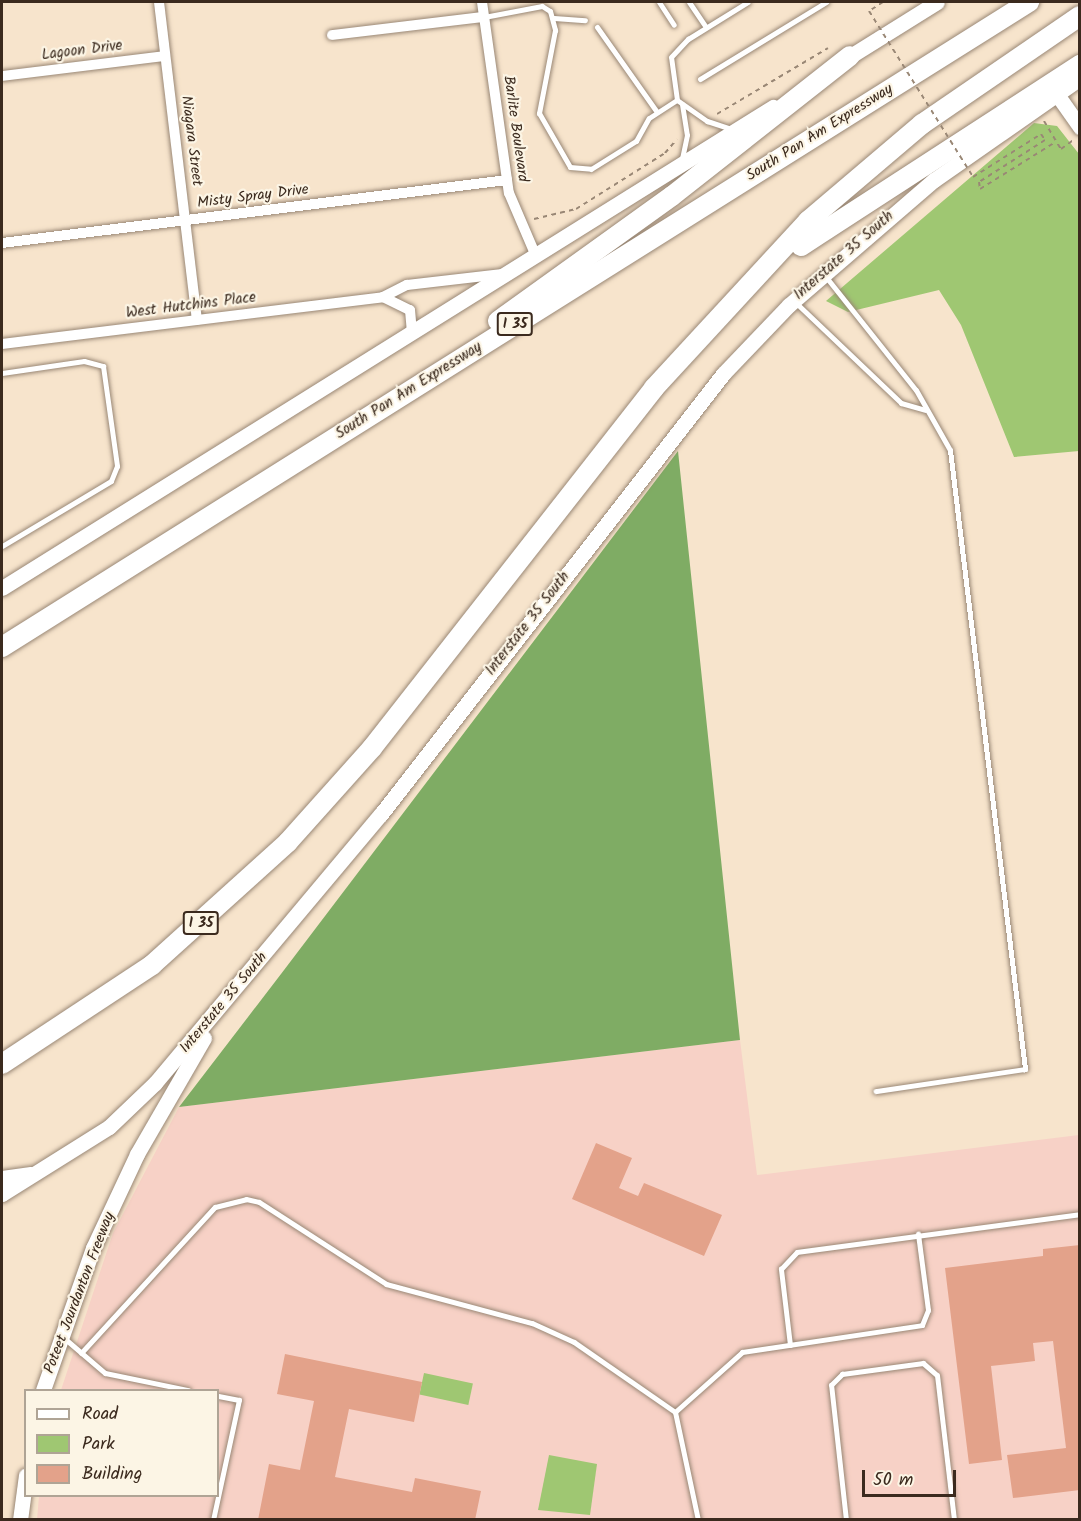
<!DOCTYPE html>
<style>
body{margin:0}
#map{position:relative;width:1081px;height:1521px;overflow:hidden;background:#f7e4cc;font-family:Kalam,sans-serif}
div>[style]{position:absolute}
.built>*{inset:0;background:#f7d1c6}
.green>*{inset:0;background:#9fc772;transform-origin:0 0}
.forest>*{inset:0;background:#7fac64}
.building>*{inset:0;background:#e3a28a}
.path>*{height:2px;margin-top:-1px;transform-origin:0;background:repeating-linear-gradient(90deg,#998775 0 4.5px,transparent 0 9px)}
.roads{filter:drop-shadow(0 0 2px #998775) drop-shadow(0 0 2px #998775)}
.lane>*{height:5px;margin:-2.5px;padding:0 2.5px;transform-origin:2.5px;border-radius:2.5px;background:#fff}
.street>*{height:10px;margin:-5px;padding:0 5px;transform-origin:5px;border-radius:5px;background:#fff}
.secondary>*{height:15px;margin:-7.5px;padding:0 7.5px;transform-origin:7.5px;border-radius:7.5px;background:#fff}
.primary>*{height:16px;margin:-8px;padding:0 8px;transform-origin:8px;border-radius:8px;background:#fff}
.highway>*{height:20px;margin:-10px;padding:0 10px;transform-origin:10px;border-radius:10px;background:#fff}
.path-bridge>*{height:2px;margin-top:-1px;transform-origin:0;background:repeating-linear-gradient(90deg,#998775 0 4.5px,transparent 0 9px)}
span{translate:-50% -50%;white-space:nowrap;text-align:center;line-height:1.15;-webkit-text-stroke:4.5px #fcf5e5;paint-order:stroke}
.shield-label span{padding:2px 4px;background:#fcf5e5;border:2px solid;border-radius:4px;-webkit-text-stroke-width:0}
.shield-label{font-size:14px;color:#3b2a1e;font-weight:700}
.street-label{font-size:15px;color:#3b2a1e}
.frame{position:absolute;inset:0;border:3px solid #3b2a1e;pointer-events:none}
.legend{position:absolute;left:24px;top:1389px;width:195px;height:108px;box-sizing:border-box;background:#fcf5e5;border:2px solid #afa495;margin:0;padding:8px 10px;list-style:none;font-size:18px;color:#3b2a1e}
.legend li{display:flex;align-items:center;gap:12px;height:30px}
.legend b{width:30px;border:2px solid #afa495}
.scale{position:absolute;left:862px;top:1470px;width:94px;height:27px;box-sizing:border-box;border:3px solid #3b2a1e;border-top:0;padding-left:8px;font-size:18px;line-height:21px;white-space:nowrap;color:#3b2a1e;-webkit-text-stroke:4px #fcf5e5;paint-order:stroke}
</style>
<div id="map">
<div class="built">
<div style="clip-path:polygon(740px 1040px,757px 1175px,1079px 1135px,1079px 1519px,37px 1520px,39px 1496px,218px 1496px,218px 1390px,61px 1390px,113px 1233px,179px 1107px)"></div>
</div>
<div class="green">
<div style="clip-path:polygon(1034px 123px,1057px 126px,1079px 154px,1079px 451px,1014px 457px,961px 325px,939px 290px,848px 312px,826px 301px)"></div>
<div style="left:424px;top:1373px;width:50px;height:22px;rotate:12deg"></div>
<div style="clip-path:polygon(549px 1455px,597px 1464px,590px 1515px,538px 1510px)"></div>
</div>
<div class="forest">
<div style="clip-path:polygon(678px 451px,740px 1040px,179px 1107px,281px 974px)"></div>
</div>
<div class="building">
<div style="clip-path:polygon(596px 1143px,632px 1158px,619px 1188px,638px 1196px,644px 1183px,722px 1215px,704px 1256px,572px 1199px)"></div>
<div style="clip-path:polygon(1080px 1245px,1080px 1490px,1013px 1498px,1007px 1455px,1066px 1448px,1053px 1341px,1033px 1343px,1035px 1361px,991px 1366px,1002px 1460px,969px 1464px,945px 1268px,1043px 1256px,1043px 1249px)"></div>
<div style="clip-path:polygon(285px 1354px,422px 1382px,414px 1422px,349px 1409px,335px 1477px,412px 1492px,415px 1478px,481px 1491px,475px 1520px,258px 1520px,269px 1464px,300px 1470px,314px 1401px,277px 1394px)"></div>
</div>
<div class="path">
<div style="left:863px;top:2px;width:7px"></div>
<div style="left:717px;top:114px;width:129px;rotate:-30.7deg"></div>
<div style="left:1044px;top:121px;width:33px;rotate:59deg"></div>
<div style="left:1061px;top:149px;width:14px;rotate:-36deg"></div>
<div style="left:979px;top:182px;width:7px;rotate:82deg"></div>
<div style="left:980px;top:189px;width:87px;rotate:-31.9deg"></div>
<div style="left:534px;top:219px;width:43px;rotate:-13.4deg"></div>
<div style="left:576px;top:209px;width:105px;rotate:-32.2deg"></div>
<div style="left:665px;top:153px;width:18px;rotate:-49deg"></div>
</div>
<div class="roads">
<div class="lane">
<div style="left:659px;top:2px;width:27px;rotate:57deg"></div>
<div style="left:689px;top:2px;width:30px;rotate:56deg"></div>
<div style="left:484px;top:17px;width:59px;rotate:-10.7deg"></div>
<div style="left:542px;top:6px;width:9px;rotate:32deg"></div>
<div style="left:550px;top:11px;width:20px;rotate:75deg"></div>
<div style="left:555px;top:30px;width:85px;rotate:100.9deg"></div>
<div style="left:539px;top:113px;width:62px;rotate:60.1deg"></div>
<div style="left:570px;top:167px;width:21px;rotate:5deg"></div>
<div style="left:591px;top:169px;width:53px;rotate:-31.9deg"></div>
<div style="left:636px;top:141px;width:26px;rotate:-61deg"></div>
<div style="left:649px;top:118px;width:33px;rotate:-33deg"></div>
<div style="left:677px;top:100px;width:37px;rotate:35deg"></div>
<div style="left:707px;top:121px;width:26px;rotate:18deg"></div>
<div style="left:554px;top:18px;width:31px;rotate:4deg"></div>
<div style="left:597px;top:27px;width:104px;rotate:54.8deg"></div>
<div style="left:700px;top:79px;width:148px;rotate:-31.4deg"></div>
<div style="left:677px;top:100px;width:43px;rotate:-97.9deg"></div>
<div style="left:671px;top:57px;width:25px;rotate:-47deg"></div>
<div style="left:688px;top:39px;width:70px;rotate:-31.7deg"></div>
<div style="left:682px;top:104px;width:31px;rotate:81deg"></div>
<div style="left:687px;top:135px;width:24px;rotate:102deg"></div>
<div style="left:826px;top:277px;width:144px;rotate:51.5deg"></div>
<div style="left:916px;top:390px;width:69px;rotate:60.5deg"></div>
<div style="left:950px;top:450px;width:624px;rotate:83.09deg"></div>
<div style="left:1025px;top:1069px;width:151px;rotate:171.6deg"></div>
<div style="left:794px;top:301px;width:148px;rotate:43.6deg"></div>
<div style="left:901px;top:403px;width:25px;rotate:16deg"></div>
<div style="left:2px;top:373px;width:83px;rotate:-8.3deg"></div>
<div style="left:84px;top:361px;width:20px;rotate:15deg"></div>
<div style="left:103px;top:366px;width:101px;rotate:82deg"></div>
<div style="left:117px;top:466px;width:16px;rotate:112deg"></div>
<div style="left:111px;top:481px;width:127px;rotate:149.2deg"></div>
<div style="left:64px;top:1338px;width:54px;rotate:40.5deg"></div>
<div style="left:105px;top:1373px;width:85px;rotate:11.6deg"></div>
<div style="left:790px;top:1345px;width:77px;rotate:-96.8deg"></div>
<div style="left:781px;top:1269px;width:23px;rotate:-47deg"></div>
<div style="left:797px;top:1252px;width:286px;rotate:-7.6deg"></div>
<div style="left:81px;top:1353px;width:198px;rotate:-47.5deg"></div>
<div style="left:215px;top:1207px;width:32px;rotate:-14deg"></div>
<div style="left:246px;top:1199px;width:13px;rotate:13deg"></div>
<div style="left:259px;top:1202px;width:151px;rotate:32.8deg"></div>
<div style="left:386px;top:1284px;width:151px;rotate:15deg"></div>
<div style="left:532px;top:1323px;width:46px;rotate:24.3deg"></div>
<div style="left:574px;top:1342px;width:123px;rotate:34.7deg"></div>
<div style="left:213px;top:1520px;width:123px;rotate:-77.8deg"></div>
<div style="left:239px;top:1400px;width:21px;rotate:-169deg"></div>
<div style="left:698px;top:1520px;width:110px;rotate:-102deg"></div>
<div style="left:675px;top:1412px;width:90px;rotate:-41.8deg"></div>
<div style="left:742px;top:1352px;width:182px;rotate:-8.5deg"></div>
<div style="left:922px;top:1325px;width:16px;rotate:-68deg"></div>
<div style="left:928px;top:1310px;width:77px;rotate:-97.5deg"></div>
<div style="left:846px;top:1520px;width:136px;rotate:-96.3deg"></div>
<div style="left:831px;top:1385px;width:16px;rotate:-45deg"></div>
<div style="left:842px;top:1374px;width:82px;rotate:-7.7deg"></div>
<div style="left:923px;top:1363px;width:18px;rotate:41deg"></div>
<div style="left:937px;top:1375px;width:146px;rotate:83.3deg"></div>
</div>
<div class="street">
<div style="left:159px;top:2px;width:320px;rotate:83.2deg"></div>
<div style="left:482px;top:2px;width:193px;rotate:82deg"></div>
<div style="left:509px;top:193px;width:69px;rotate:66.8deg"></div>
<div style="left:332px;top:35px;width:153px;rotate:-6.8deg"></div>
<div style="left:2px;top:76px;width:164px;rotate:-7deg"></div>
<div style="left:2px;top:243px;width:509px;rotate:-7.11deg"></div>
<div style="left:383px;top:297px;width:30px;rotate:26deg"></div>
<div style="left:410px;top:310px;width:21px;rotate:85deg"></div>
<div style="left:2px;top:344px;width:384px;rotate:-7deg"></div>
<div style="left:383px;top:297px;width:27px;rotate:-27deg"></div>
<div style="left:407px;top:285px;width:96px;rotate:-6.6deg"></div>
</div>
<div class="secondary">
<div style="left:841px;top:62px;width:113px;rotate:-32deg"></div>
<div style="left:1056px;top:93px;width:42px;rotate:54.8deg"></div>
<div style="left:2px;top:588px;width:909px;rotate:-31.96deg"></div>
<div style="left:2px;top:1178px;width:29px;rotate:-8deg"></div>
<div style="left:2px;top:1194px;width:126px;rotate:-32.1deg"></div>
<div style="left:109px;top:1127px;width:64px;rotate:-43.7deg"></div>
<div style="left:155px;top:1083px;width:351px;rotate:-50deg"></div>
<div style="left:381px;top:814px;width:557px;rotate:-52.14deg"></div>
<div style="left:723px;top:374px;width:95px;rotate:-46.3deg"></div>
<div style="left:789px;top:305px;width:191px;rotate:-40.8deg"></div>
<div style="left:934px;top:180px;width:178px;rotate:-34.9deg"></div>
<div style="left:43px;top:1390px;width:151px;rotate:-70.6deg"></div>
<div style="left:93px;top:1248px;width:104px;rotate:-64.9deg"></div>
<div style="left:137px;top:1154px;width:134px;rotate:-60deg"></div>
<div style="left:20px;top:1520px;width:45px;rotate:-82.4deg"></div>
</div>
<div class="primary">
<div style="left:2px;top:1194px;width:1px;rotate:-90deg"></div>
</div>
<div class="highway">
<div style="left:801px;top:246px;width:333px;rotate:-33deg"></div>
<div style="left:498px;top:321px;width:214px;rotate:-35.7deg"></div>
<div style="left:672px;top:196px;width:226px;rotate:-38.2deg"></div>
<div style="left:2px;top:647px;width:1213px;rotate:-32.13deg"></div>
<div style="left:2px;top:1064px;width:180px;rotate:-33.4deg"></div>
<div style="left:152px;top:965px;width:183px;rotate:-42.1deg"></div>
<div style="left:288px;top:842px;width:126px;rotate:-48.2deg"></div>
<div style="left:372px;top:748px;width:457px;rotate:-51.9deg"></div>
<div style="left:654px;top:388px;width:227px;rotate:-47.3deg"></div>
<div style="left:808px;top:221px;width:150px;rotate:-40.4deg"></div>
<div style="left:922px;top:124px;width:191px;rotate:-34.4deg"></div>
</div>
</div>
<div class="path-bridge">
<div style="left:883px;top:2px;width:17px;rotate:147deg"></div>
<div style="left:869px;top:11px;width:196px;rotate:57.9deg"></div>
<div style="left:973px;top:177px;width:80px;rotate:-32.3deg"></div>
<div style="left:1041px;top:134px;width:7px;rotate:56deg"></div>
<div style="left:1045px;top:140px;width:78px;rotate:147.5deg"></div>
</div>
<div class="shield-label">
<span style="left:515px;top:324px">I 35</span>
<span style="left:201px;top:923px">I 35</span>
</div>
<div class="street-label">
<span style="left:82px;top:51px;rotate:-7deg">Lagoon Drive</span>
<span style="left:515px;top:129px;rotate:82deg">Barlite Boulevard</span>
<span style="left:820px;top:133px;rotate:-32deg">South Pan Am Expressway</span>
<span style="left:191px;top:141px;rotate:83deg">Niagara Street</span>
<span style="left:253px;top:197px;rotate:-7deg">Misty Spray Drive</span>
<span style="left:844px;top:256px;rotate:-41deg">Interstate 35 South</span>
<span style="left:191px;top:306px;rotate:-7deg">West Hutchins Place</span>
<span style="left:409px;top:391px;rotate:-32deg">South Pan Am Expressway</span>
<span style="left:528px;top:624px;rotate:-52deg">Interstate 35 South</span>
<span style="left:224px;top:1003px;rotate:-50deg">Interstate 35 South</span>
<span style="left:80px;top:1293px;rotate:-69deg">Poteet Jourdanton Freeway</span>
</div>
<div class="frame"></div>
<ul class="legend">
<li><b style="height:8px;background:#fff"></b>Road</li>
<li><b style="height:16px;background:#9fc772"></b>Park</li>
<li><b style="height:16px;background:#e3a28a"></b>Building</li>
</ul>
<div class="scale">50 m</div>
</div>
